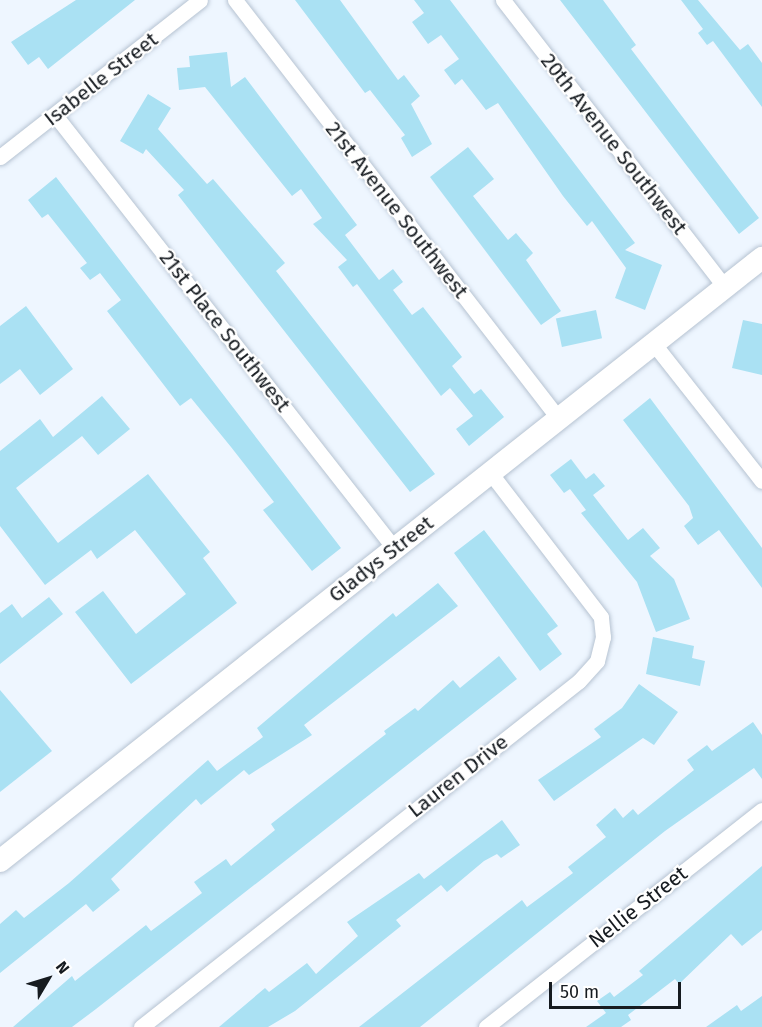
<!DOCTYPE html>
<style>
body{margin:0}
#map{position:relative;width:762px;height:1027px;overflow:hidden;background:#eef6ff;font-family:"Fira Sans",sans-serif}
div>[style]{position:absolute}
.building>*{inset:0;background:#aae1f3;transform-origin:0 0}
.roads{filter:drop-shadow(0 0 2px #b6c3d2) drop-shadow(0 0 2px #b6c3d2)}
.street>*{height:15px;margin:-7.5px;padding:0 7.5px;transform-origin:7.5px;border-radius:7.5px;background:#fff}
.secondary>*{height:22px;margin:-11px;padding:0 11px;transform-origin:11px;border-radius:11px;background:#fff}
span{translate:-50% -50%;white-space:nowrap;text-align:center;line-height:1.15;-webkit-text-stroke:4.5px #fff;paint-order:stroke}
.street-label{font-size:21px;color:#161b20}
.north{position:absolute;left:18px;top:949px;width:60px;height:60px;-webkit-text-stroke:4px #fff;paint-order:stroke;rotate:52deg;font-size:16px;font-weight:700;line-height:24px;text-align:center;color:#161b20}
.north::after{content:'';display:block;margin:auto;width:21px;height:27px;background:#161b20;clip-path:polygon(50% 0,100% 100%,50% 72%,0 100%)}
.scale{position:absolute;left:549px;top:982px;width:132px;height:27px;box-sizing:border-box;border:3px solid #161b20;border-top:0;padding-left:8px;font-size:18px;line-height:21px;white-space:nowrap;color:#161b20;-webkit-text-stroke:4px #fff;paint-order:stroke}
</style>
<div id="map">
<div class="building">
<div style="clip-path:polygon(76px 0,135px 0,48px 69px,39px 57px,28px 65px,11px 42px)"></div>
<div style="clip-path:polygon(295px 0,340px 0,398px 80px,404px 75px,420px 96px,411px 104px,432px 144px,412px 157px,401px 138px,405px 135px,370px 90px,365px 93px)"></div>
<div style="clip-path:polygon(414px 0,450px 0,635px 243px,625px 250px,662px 265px,645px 310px,615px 298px,626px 268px,592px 221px,587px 226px,563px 196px,498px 103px,486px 110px,462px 79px,455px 85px,444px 70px,459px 59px,441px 35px,428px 44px,412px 22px,424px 13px)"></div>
<div style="clip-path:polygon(560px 0,603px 0,636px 45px,631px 49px,759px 218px,739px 234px)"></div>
<div style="clip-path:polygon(681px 0,698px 0,740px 50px,748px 44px,762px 63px,762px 107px,713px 41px,707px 45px,698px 33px,703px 29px)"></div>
<div style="clip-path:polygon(227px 52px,231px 87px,245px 77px,357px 225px,345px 235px,379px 280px,393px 269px,403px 282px,393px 290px,412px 315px,423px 307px,462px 357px,452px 366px,474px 394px,481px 389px,504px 417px,469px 446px,456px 429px,473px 416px,450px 388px,441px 396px,357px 284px,353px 287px,338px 267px,347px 260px,313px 224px,322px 218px,301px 189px,292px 196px,205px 87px,179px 90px,177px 68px,190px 67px,189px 56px)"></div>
<div style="clip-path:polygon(148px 94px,171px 108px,158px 129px,207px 184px,213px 179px,285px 263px,276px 271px,435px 474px,410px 492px,178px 195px,184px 190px,146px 149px,143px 154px,120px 141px)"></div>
<div style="clip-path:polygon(468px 147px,494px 179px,473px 196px,508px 240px,516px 233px,533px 253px,526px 260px,561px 311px,541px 325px,430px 177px)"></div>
<div style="clip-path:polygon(56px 177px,341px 548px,312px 571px,263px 510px,274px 502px,231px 447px,191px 398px,180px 406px,107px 311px,121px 300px,100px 273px,90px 280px,80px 268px,87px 263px,48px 214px,42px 218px,28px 200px)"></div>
<div style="clip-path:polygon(26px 306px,73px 369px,40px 395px,20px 369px,0 384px,0 326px)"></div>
<div style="left:596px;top:310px;width:29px;height:41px;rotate:78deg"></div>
<div style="clip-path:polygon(743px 320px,762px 324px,762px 375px,732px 368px)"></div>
<div style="clip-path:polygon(102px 396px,130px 429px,98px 455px,82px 436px,16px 488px,58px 543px,148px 474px,210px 552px,203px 558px,237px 603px,131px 684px,75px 612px,103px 591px,136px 634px,186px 594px,135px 530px,97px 559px,91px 550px,45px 585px,0 526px,0 451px,40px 419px,53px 437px)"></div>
<div style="clip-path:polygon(650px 398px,762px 548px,762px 588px,719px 530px,698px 545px,684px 526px,693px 518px,689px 506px,623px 420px)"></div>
<div style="clip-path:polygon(571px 459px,586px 479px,594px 473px,605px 486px,593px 495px,628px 540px,643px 528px,660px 548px,650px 556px,674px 579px,690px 619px,656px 632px,637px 582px,581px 513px,586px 510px,570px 489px,564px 493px,550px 475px)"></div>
<div style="clip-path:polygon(484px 530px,558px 626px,547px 634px,562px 654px,540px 671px,454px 553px)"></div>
<div style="clip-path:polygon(438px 583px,458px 606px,304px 725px,312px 735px,249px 775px,244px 770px,201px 805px,196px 799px,111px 879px,120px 890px,93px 912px,86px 904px,0 973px,0 924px,16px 910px,24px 918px,69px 883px,208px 760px,217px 771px,263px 737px,257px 728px,393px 613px,396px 617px)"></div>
<div style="clip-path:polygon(49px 597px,63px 614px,0 664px,0 613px,12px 604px,22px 618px)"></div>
<div style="clip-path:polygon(653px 637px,694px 646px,692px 658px,705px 661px,700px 686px,646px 674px)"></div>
<div style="clip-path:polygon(499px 656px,517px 679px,96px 1009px,72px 1027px,13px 1027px,72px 976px,75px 981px,146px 925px,151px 931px,202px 893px,194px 882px,226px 859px,231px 866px,275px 830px,271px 824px,386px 734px,384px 731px,415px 708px,418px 711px,453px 680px,460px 688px)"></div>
<div style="clip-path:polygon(639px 684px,678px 712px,654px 745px,643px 738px,554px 801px,538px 780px,601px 737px,594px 729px,622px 708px)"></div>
<div style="clip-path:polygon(0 690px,52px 751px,0 792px)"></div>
<div style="clip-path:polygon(753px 722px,762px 735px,762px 779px,754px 768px,665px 831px,420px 1027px,359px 1027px,522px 900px,527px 907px,573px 873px,568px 867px,606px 837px,596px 825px,615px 808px,623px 818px,633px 809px,638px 815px,694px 770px,687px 760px,707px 745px,712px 751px)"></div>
<div style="clip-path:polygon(502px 820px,520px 845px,501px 858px,497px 854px,484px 861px,447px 892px,441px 885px,396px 920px,401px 926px,295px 1011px,268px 1027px,219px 1027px,265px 988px,269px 992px,307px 963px,316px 974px,358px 936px,347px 922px,419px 873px,424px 879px)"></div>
<div style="clip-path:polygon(762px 866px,762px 930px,742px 946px,731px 934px,679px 984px,675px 979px,628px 1015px,631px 1020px,621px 1027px,586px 1027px,606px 1013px,597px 1001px,610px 992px,614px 997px,643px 975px,639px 971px)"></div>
<div style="clip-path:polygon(762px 996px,762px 1027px,706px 1027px,737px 1005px,741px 1011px)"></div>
</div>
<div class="roads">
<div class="street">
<div style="left:235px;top:0;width:530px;rotate:52.29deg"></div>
<div style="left:503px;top:0;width:363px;rotate:52.3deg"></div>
<div style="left:55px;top:115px;width:550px;rotate:51.94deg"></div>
<div style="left:0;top:157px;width:254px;rotate:-38.1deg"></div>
<div style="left:654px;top:344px;width:174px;rotate:51.8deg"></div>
<div style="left:141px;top:1027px;width:558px;rotate:-38.31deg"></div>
<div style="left:579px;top:681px;width:27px;rotate:-48deg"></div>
<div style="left:597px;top:661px;width:25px;rotate:-76deg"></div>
<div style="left:603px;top:637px;width:20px;rotate:-96deg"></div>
<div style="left:601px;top:617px;width:179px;rotate:-127.5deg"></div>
<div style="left:486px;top:1027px;width:351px;rotate:-38.2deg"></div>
</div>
<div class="secondary">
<div style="left:0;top:861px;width:972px;rotate:-38.36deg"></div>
</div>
</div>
<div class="street-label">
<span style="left:101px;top:79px;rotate:-38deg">Isabelle Street</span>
<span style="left:614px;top:144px;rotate:52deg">20th Avenue Southwest</span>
<span style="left:397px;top:210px;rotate:52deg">21st Avenue Southwest</span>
<span style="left:225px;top:331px;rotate:52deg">21st Place Southwest</span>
<span style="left:381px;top:559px;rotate:-38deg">Gladys Street</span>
<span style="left:458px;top:776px;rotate:-38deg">Lauren Drive</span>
<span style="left:638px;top:907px;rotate:-38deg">Nellie Street</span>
</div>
<div class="north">N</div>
<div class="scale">50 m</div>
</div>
